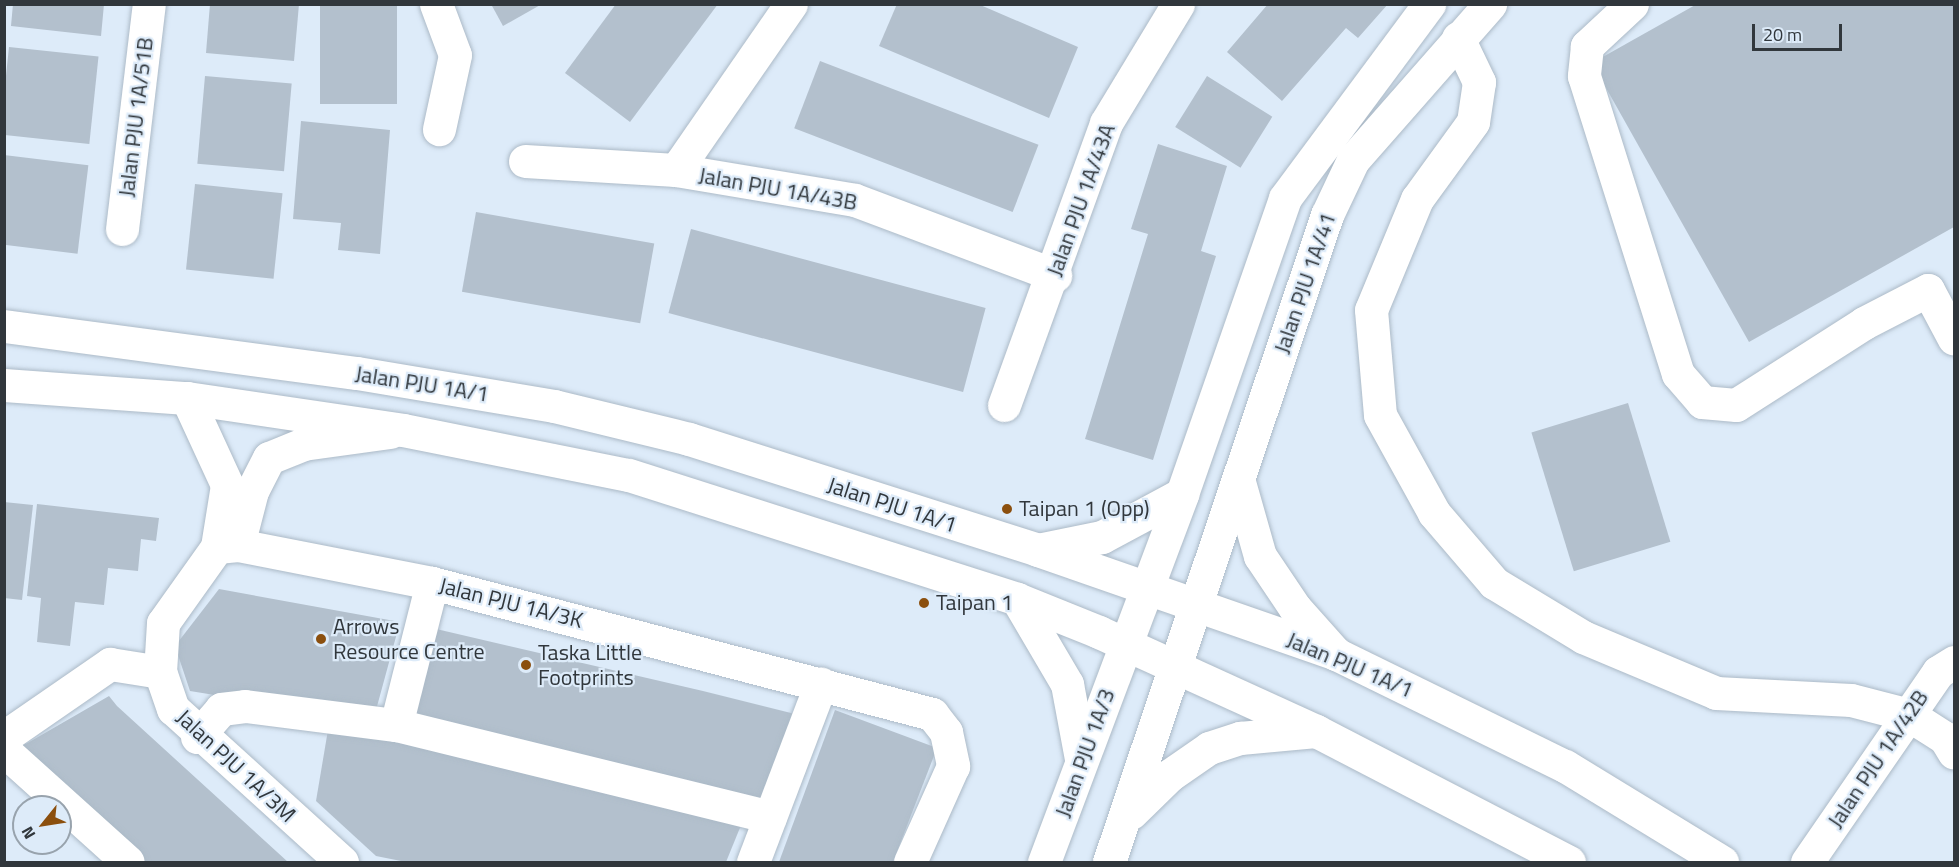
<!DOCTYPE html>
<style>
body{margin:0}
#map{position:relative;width:1959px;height:867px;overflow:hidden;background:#ddebf9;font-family:"Titillium Web",sans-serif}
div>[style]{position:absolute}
.building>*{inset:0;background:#b3c0cd;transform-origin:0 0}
.roads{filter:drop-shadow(0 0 2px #acbac7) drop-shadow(0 0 2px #acbac7)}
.minor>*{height:33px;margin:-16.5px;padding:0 16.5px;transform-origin:16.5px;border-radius:16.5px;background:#fff}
.major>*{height:33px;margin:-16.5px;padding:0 16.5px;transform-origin:16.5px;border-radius:16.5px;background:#fff}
.dots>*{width:16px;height:16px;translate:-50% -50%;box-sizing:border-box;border:3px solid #ddebf9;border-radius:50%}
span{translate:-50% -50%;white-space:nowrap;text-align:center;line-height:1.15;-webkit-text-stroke:4.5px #ddebf9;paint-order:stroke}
.street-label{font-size:22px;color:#31373c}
.poi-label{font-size:22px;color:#31373c}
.left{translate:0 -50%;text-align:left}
.frame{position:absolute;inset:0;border:6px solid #31373c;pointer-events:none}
.north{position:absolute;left:12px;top:795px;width:60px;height:60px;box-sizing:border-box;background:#ddebf9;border:2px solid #98a3ad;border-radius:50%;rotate:240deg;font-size:16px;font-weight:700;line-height:24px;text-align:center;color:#31373c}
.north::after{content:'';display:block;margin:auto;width:21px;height:27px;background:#8b4f0e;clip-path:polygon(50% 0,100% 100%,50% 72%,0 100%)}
.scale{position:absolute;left:1752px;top:24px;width:90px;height:27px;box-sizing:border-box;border:3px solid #31373c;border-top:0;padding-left:8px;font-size:18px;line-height:21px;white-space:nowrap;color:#31373c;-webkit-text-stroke:4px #ddebf9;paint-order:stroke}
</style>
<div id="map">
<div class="building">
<div style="clip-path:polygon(13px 4px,104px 4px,101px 36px,11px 26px)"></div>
<div style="clip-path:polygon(210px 4px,299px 4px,294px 61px,206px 53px)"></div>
<div style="left:320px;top:4px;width:77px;height:100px"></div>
<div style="clip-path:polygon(491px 4px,542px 4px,503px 26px)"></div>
<div style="clip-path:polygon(616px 4px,718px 4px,630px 122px,565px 73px)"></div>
<div style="clip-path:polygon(897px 4px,978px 4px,1078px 47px,1049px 118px,879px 46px)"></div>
<div style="clip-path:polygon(1268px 4px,1388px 4px,1358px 38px,1346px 28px,1282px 101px,1227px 52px)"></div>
<div style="clip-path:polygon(1697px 4px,1954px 4px,1954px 227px,1749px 342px,1592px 63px)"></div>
<div style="left:9px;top:47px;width:90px;height:88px;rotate:6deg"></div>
<div style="left:820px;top:61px;width:234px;height:72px;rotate:21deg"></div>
<div style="left:205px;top:76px;width:87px;height:88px;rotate:5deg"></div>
<div style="left:1207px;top:76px;width:77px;height:60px;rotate:32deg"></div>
<div style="clip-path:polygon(301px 121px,390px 130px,380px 254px,338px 250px,341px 223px,293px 219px)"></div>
<div style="clip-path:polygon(1158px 144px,1227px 166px,1201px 251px,1216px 256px,1153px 460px,1085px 439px,1148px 234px,1131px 229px)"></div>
<div style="left:4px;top:155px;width:85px;height:89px;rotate:7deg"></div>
<div style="left:195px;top:184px;width:88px;height:86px;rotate:6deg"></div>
<div style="left:476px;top:212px;width:181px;height:81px;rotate:10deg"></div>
<div style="left:691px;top:229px;width:305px;height:87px;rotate:15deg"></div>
<div style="left:1628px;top:403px;width:145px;height:101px;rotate:73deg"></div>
<div style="clip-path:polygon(4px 502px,33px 505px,22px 600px,4px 598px)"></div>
<div style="clip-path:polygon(37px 504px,159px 518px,156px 541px,141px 539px,138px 571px,108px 568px,104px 605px,75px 602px,70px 646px,37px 642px,41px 598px,27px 596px)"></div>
<div style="clip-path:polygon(219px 589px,400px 622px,373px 721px,190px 691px,175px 646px)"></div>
<div style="clip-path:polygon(432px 628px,703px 691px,811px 718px,767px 808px,410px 725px)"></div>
<div style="clip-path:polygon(109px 696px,117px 706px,288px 862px,139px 862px,12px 752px)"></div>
<div style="clip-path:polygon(835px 710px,937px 748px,893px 862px,779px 862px)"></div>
<div style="clip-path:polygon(329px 724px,746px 813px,726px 862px,406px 862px,376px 856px,316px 801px)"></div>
</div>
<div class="roads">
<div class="minor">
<div style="left:436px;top:4px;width:54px;rotate:69.6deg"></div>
<div style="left:455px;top:55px;width:76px;rotate:102.2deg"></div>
<div style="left:1632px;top:4px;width:62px;rotate:137deg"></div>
<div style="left:1587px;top:46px;width:30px;rotate:96deg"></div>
<div style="left:1584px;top:76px;width:312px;rotate:72.5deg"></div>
<div style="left:1678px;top:374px;width:37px;rotate:49deg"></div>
<div style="left:1702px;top:402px;width:34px;rotate:5deg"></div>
<div style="left:1736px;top:405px;width:152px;rotate:-32.6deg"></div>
<div style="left:1864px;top:323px;width:72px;rotate:-27.3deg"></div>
<div style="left:1928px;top:290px;width:55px;rotate:62deg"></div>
<div style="left:1458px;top:38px;width:49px;rotate:64.5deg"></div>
<div style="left:1479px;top:82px;width:40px;rotate:98.5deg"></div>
<div style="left:1473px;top:122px;width:95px;rotate:126deg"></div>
<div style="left:1417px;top:199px;width:120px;rotate:112.5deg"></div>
<div style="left:1371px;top:310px;width:105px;rotate:85.1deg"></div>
<div style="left:1380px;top:415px;width:112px;rotate:61.1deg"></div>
<div style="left:1434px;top:513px;width:92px;rotate:49.4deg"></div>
<div style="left:1494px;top:583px;width:104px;rotate:31.2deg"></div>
<div style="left:1583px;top:637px;width:144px;rotate:22.8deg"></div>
<div style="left:1716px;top:693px;width:135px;rotate:3deg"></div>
<div style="left:1851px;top:700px;width:60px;rotate:14.5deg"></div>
<div style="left:1909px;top:715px;width:43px;rotate:32.6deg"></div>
<div style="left:1945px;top:738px;width:17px;rotate:59deg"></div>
<div style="left:525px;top:161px;width:151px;rotate:3.4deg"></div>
<div style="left:676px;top:170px;width:181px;rotate:9.5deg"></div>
<div style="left:855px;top:200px;width:214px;rotate:20.6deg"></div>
<div style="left:676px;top:170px;width:202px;rotate:-55.3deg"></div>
<div style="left:122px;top:229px;width:227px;rotate:-83.2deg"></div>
<div style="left:187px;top:398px;width:96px;rotate:65.3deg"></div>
<div style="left:227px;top:485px;width:63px;rotate:99.2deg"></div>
<div style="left:1004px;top:405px;width:300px;rotate:-70.1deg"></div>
<div style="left:1106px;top:123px;width:139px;rotate:-58.8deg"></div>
<div style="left:1239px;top:482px;width:77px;rotate:74.2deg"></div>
<div style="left:1260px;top:556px;width:63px;rotate:56.1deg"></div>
<div style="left:1295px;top:608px;width:62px;rotate:48.3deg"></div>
<div style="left:238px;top:545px;width:56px;rotate:-75.5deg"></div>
<div style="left:252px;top:491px;width:37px;rotate:-63deg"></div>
<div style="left:269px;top:458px;width:37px;rotate:-22deg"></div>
<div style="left:303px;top:444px;width:88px;rotate:-7.9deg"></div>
<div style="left:1038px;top:550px;width:65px;rotate:-11.5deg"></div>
<div style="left:1102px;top:537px;width:91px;rotate:-28.3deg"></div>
<div style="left:1017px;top:599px;width:99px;rotate:59.5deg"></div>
<div style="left:1067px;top:684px;width:76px;rotate:79.4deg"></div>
<div style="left:396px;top:725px;width:146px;rotate:-75.8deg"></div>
<div style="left:4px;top:737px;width:129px;rotate:-34.6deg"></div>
<div style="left:110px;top:664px;width:51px;rotate:9.1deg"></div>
<div style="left:197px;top:737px;width:37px;rotate:-49deg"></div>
<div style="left:221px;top:709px;width:24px;rotate:-7deg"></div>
<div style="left:245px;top:706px;width:152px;rotate:7.2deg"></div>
<div style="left:396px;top:725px;width:385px;rotate:13.8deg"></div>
<div style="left:4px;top:744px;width:11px;rotate:68deg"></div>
<div style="left:8px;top:754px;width:161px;rotate:42deg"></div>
<div style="left:1131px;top:813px;width:54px;rotate:-44.3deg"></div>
<div style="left:1170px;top:775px;width:47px;rotate:-34.7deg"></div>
<div style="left:1209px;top:748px;width:33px;rotate:-18deg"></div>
<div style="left:1240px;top:738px;width:76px;rotate:-5.3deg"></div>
<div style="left:342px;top:862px;width:228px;rotate:-137.8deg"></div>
<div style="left:173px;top:709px;width:39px;rotate:-109deg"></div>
<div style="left:160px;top:672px;width:49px;rotate:-86.5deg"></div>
<div style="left:163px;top:623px;width:93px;rotate:-54.6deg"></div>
<div style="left:217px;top:547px;width:21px;rotate:-5deg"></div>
<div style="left:238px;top:545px;width:198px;rotate:11.1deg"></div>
<div style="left:432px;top:583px;width:517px;rotate:14.68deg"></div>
<div style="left:932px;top:714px;width:23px;rotate:52deg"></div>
<div style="left:946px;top:732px;width:35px;rotate:78deg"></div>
<div style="left:953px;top:766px;width:105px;rotate:114.1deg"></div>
<div style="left:753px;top:862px;width:191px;rotate:-69.2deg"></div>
<div style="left:1044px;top:862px;width:393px;rotate:-69.4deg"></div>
<div style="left:1182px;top:494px;width:313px;rotate:-70.8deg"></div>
<div style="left:1285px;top:198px;width:242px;rotate:-53.4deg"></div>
<div style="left:1109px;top:862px;width:683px;rotate:-71.38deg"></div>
<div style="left:1327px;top:215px;width:61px;rotate:-64.7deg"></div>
<div style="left:1353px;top:160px;width:208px;rotate:-48.7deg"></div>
<div style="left:1807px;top:862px;width:231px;rotate:-55.4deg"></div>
<div style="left:1938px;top:672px;width:19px;rotate:-32deg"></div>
</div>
<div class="major">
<div style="left:4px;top:326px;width:356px;rotate:7.6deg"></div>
<div style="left:357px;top:373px;width:200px;rotate:9.5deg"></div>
<div style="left:554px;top:406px;width:139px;rotate:13.7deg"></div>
<div style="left:689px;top:439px;width:366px;rotate:17.6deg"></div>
<div style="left:1038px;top:550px;width:316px;rotate:19.2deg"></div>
<div style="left:1336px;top:654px;width:255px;rotate:26.1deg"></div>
<div style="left:1565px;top:766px;width:184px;rotate:31.4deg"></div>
<div style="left:4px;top:385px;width:183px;rotate:4.1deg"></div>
<div style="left:187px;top:398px;width:218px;rotate:8.4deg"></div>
<div style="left:403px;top:430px;width:230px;rotate:11.3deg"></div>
<div style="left:629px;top:475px;width:407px;rotate:17.7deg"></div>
<div style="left:1017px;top:599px;width:88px;rotate:21.9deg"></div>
<div style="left:1099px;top:632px;width:239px;rotate:24.5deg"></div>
<div style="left:1316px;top:731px;width:285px;rotate:27.4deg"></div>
</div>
</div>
<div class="dots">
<div style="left:1007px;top:509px;background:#8b4f0e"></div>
<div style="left:924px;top:603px;background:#8b4f0e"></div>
<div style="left:321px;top:639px;background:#8b4f0e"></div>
<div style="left:526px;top:665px;background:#8b4f0e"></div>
</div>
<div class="street-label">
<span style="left:136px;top:117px;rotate:-83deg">Jalan PJU 1A/51B</span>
<span style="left:778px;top:189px;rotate:10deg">Jalan PJU 1A/43B</span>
<span style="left:1081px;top:200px;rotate:-70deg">Jalan PJU 1A/43A</span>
<span style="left:1305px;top:283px;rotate:-71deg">Jalan PJU 1A/41</span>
<span style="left:422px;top:384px;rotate:9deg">Jalan PJU 1A/1</span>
<span style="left:892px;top:505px;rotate:18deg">Jalan PJU 1A/1</span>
<span style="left:511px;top:603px;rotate:14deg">Jalan PJU 1A/3K</span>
<span style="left:1350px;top:665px;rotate:23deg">Jalan PJU 1A/1</span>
<span style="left:1085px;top:753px;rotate:-70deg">Jalan PJU 1A/3</span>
<span style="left:1878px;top:759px;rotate:-56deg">Jalan PJU 1A/42B</span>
<span style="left:236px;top:766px;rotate:43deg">Jalan PJU 1A/3M</span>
</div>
<div class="poi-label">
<span class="left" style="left:1019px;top:509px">Taipan 1 (Opp)</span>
<span class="left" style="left:936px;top:603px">Taipan 1</span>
<span class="left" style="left:333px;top:639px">Arrows<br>Resource Centre</span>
<span class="left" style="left:538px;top:665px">Taska Little<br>Footprints</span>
</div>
<div class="frame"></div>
<div class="north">N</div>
<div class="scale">20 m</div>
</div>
